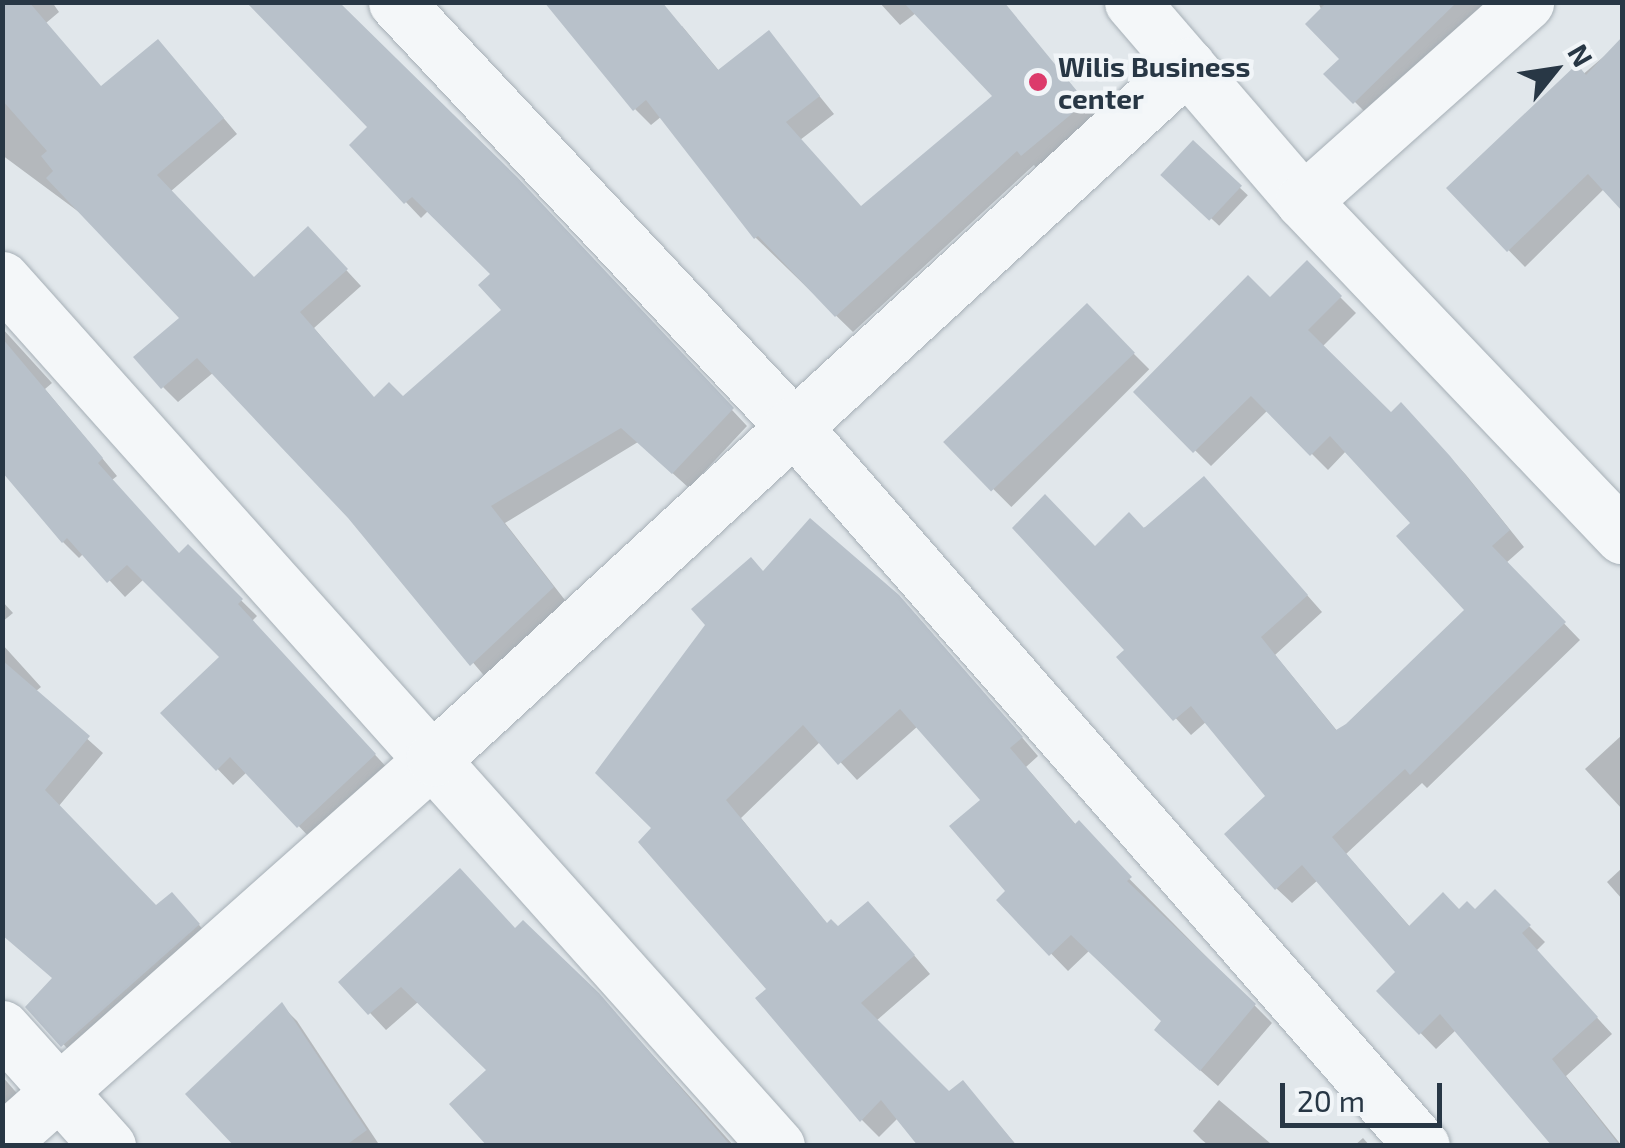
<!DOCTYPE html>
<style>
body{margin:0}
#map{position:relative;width:1625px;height:1148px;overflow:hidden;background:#e1e7eb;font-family:"Exo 2",sans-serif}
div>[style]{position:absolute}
.shadow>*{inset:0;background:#0003;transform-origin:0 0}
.building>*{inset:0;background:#b8c1ca;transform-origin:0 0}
.roads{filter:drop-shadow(0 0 2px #a6afb6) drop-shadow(0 0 2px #a6afb6)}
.street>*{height:55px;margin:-27.5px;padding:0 27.5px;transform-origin:27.5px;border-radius:27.5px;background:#f4f7f9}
.dots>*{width:28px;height:28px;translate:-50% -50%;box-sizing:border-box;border:5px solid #f1f5f8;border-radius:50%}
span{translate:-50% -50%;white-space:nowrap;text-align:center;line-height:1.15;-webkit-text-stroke:9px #f1f5f8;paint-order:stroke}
.poi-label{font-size:28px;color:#283745;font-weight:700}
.left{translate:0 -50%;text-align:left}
.frame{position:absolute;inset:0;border:5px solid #283745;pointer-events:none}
.north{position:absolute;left:1505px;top:20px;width:100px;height:100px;-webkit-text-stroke:8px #f1f5f8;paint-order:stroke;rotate:60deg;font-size:28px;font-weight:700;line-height:40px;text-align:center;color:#283745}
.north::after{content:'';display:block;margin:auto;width:35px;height:45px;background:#283745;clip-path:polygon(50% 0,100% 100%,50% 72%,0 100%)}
.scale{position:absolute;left:1280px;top:1083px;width:162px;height:45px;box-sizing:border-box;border:5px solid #283745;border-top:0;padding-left:12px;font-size:30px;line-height:35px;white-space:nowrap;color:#283745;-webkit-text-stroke:8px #f1f5f8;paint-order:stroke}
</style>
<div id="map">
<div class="shadow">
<div style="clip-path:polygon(2px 2px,52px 2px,59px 12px,46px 23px,102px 89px,173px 58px,237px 134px,170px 192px,254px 280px,323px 245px,361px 286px,314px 328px,375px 400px,403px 400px,505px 310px,494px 274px,429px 210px,421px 218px,352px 145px,532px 196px,747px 426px,689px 488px,638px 442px,505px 523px,568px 604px,487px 679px,349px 517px,214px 372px,178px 402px,163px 387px,183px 318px,87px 218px,2px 155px)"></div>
<div style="clip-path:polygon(879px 2px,1001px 2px,1101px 120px,1039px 171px,1034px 165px,853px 332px,756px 238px,662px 116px,651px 125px,635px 109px,682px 26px,720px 72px,769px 34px,834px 114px,800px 140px,862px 208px,996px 96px,916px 13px,900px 25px)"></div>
<div style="clip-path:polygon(1318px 2px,1488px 2px,1370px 117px,1327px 74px,1342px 59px)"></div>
<div style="clip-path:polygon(1622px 41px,1622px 206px,1605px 188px,1525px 267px,1449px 189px)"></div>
<div style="left:1193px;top:144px;width:75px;height:42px;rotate:43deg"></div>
<div style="clip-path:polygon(1307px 264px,1356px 313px,1322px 347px,1391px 416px,1417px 421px,1466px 475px,1524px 547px,1506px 563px,1580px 640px,1427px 788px,1422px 783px,1346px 854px,1411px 928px,1475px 912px,1495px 892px,1545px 942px,1536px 951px,1612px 1034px,1566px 1076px,1622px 1146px,1557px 1146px,1457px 1029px,1436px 1049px,1380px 991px,1398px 973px,1318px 880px,1292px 903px,1276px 888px,1268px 797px,1207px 721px,1191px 735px,1120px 657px,1128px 650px,1095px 549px,1219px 495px,1322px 612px,1275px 655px,1338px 732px,1467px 610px,1413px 523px,1347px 450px,1328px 470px,1268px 410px,1211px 466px,1136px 392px,1270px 301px)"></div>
<div style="left:1087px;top:307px;width:88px;height:195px;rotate:45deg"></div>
<div style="clip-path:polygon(2px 328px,52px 383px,45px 389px,117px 476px,112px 480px,180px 556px,188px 548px,257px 616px,252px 621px,390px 771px,314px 842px,247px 772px,233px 785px,164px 713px,222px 657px,144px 579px,125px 597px,84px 553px,79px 558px,63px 542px,2px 469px)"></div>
<div style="clip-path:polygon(764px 574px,916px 615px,1038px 756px,1026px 767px,1077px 826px,1272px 1023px,1218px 1086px,1174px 1047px,1164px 1022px,1090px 950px,1068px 971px,999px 900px,1008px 891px,984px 800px,918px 726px,857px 780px,821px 741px,741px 818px,828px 925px,838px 929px,885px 921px,930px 974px,876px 1021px,948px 1095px,963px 1083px,1017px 1146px,919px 1146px,898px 1118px,879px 1137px,862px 1120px,759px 999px,770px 989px,655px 829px)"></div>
<div style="clip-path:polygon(2px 601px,13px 613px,2px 622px)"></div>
<div style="clip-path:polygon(2px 644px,41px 687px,35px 692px,103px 753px,58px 807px,156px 909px,186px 910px,213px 941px,78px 1060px,29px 1007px,54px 979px,2px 886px)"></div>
<div style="clip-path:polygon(1622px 735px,1622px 809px,1585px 769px)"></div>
<div style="clip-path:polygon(1622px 868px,1622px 899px,1607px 882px)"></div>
<div style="clip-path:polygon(516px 931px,615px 1013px,734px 1146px,615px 1146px,490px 1070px,418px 1002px,386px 1030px,342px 983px)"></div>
<div style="clip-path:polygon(282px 1006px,297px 1021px,380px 1146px,236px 1146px)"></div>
<div style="clip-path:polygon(2px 1076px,27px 1105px,2px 1129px)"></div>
<div style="clip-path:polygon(1219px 1100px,1270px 1143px,1272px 1146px,1209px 1146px,1201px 1139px,1193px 1131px)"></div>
<div style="clip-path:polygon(1363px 1138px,1370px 1146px,1354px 1146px)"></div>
</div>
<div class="building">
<div style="clip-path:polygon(2px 2px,29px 2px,101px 86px,158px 39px,224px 118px,157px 175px,254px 277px,308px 226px,348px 269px,300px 312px,374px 397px,389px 382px,403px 396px,501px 310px,478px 285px,490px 274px,412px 197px,404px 204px,349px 145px,367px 127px,246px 2px,339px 2px,517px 177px,734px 408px,672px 474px,621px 428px,491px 506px,554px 587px,470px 666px,348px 518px,197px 358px,161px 389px,133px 357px,179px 318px,46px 178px,53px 171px,41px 156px,47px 151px,2px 100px)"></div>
<div style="clip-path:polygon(544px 2px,662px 2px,718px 70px,769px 30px,820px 96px,786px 122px,861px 206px,992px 96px,903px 2px,1004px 2px,1086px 102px,1021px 156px,1017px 151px,835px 317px,758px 236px,754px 239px,646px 100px,633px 111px)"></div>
<div style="clip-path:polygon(1327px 2px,1457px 2px,1353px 104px,1323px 74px,1339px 59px,1305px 24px)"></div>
<div style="clip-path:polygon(1622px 37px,1622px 211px,1588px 174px,1507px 252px,1446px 188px,1577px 64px,1586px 75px)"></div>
<div style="left:1193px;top:140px;width:67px;height:48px;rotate:43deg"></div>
<div style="clip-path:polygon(1307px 260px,1342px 296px,1308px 330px,1391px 412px,1401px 402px,1450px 456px,1510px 530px,1492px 546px,1566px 622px,1410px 775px,1405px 769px,1332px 837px,1409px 926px,1443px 892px,1459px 909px,1467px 901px,1475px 909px,1495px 889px,1531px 925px,1522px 933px,1598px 1017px,1552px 1059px,1620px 1146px,1552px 1146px,1440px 1014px,1419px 1035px,1376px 991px,1395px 972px,1302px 865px,1275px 890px,1224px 834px,1265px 796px,1191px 706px,1173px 721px,1116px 657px,1124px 650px,1012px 528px,1045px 494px,1095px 546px,1129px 512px,1144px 528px,1204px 476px,1308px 595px,1261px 637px,1336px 730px,1346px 724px,1464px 610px,1396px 536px,1410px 523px,1330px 436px,1310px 456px,1251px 396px,1193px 453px,1133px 392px,1248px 275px,1270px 297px)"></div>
<div style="left:1087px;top:303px;width:69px;height:200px;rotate:46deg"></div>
<div style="clip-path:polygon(2px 338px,103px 458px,98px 463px,179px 553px,188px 544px,243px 599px,238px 604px,376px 754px,297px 828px,230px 757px,216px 771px,160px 713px,219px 657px,127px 565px,107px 583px,67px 538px,62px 543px,2px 472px)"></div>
<div style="clip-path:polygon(810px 518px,899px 595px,1023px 737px,1010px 748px,1075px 824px,1079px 820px,1132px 877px,1127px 881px,1256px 1004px,1200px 1071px,1154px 1030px,1161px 1021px,1071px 935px,1049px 956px,996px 900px,1005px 891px,949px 826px,980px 800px,900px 709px,838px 765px,803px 725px,726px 800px,827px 923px,831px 919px,838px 926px,868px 901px,915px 955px,861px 1003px,949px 1091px,963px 1080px,1017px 1146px,918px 1146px,881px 1100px,860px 1122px,755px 998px,766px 989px,638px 842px,651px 828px,595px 773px,705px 625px,691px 609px,751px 557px,763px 571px)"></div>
<div style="clip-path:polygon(2px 660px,90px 736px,45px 790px,156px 905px,172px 892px,200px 924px,61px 1047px,25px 1007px,52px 978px,2px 935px)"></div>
<div style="clip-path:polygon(460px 868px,515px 928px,523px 920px,599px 993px,731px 1146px,487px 1146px,449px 1104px,486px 1070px,401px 987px,368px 1015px,338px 982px)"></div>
<div style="clip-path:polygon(282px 1002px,367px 1130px,345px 1146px,234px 1146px,185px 1094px)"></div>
</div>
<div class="roads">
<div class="street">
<div style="left:396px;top:2px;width:579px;rotate:46.89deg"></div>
<div style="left:792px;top:425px;width:957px;rotate:48.85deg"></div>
<div style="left:1132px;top:2px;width:262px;rotate:49.3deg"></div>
<div style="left:1303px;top:201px;width:463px;rotate:46.4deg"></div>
<div style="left:1303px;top:201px;width:299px;rotate:-41.7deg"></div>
<div style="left:2px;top:279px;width:1163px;rotate:48.21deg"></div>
<div style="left:2px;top:1028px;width:159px;rotate:48.1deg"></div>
<div style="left:2px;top:1142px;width:578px;rotate:-41.63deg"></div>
<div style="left:434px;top:758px;width:1023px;rotate:-42.62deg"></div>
</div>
</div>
<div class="dots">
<div style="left:1038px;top:82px;background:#dc3b6b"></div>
</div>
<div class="poi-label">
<span class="left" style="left:1058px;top:82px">Wilis Business<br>center</span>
</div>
<div class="frame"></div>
<div class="north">N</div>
<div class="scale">20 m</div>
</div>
